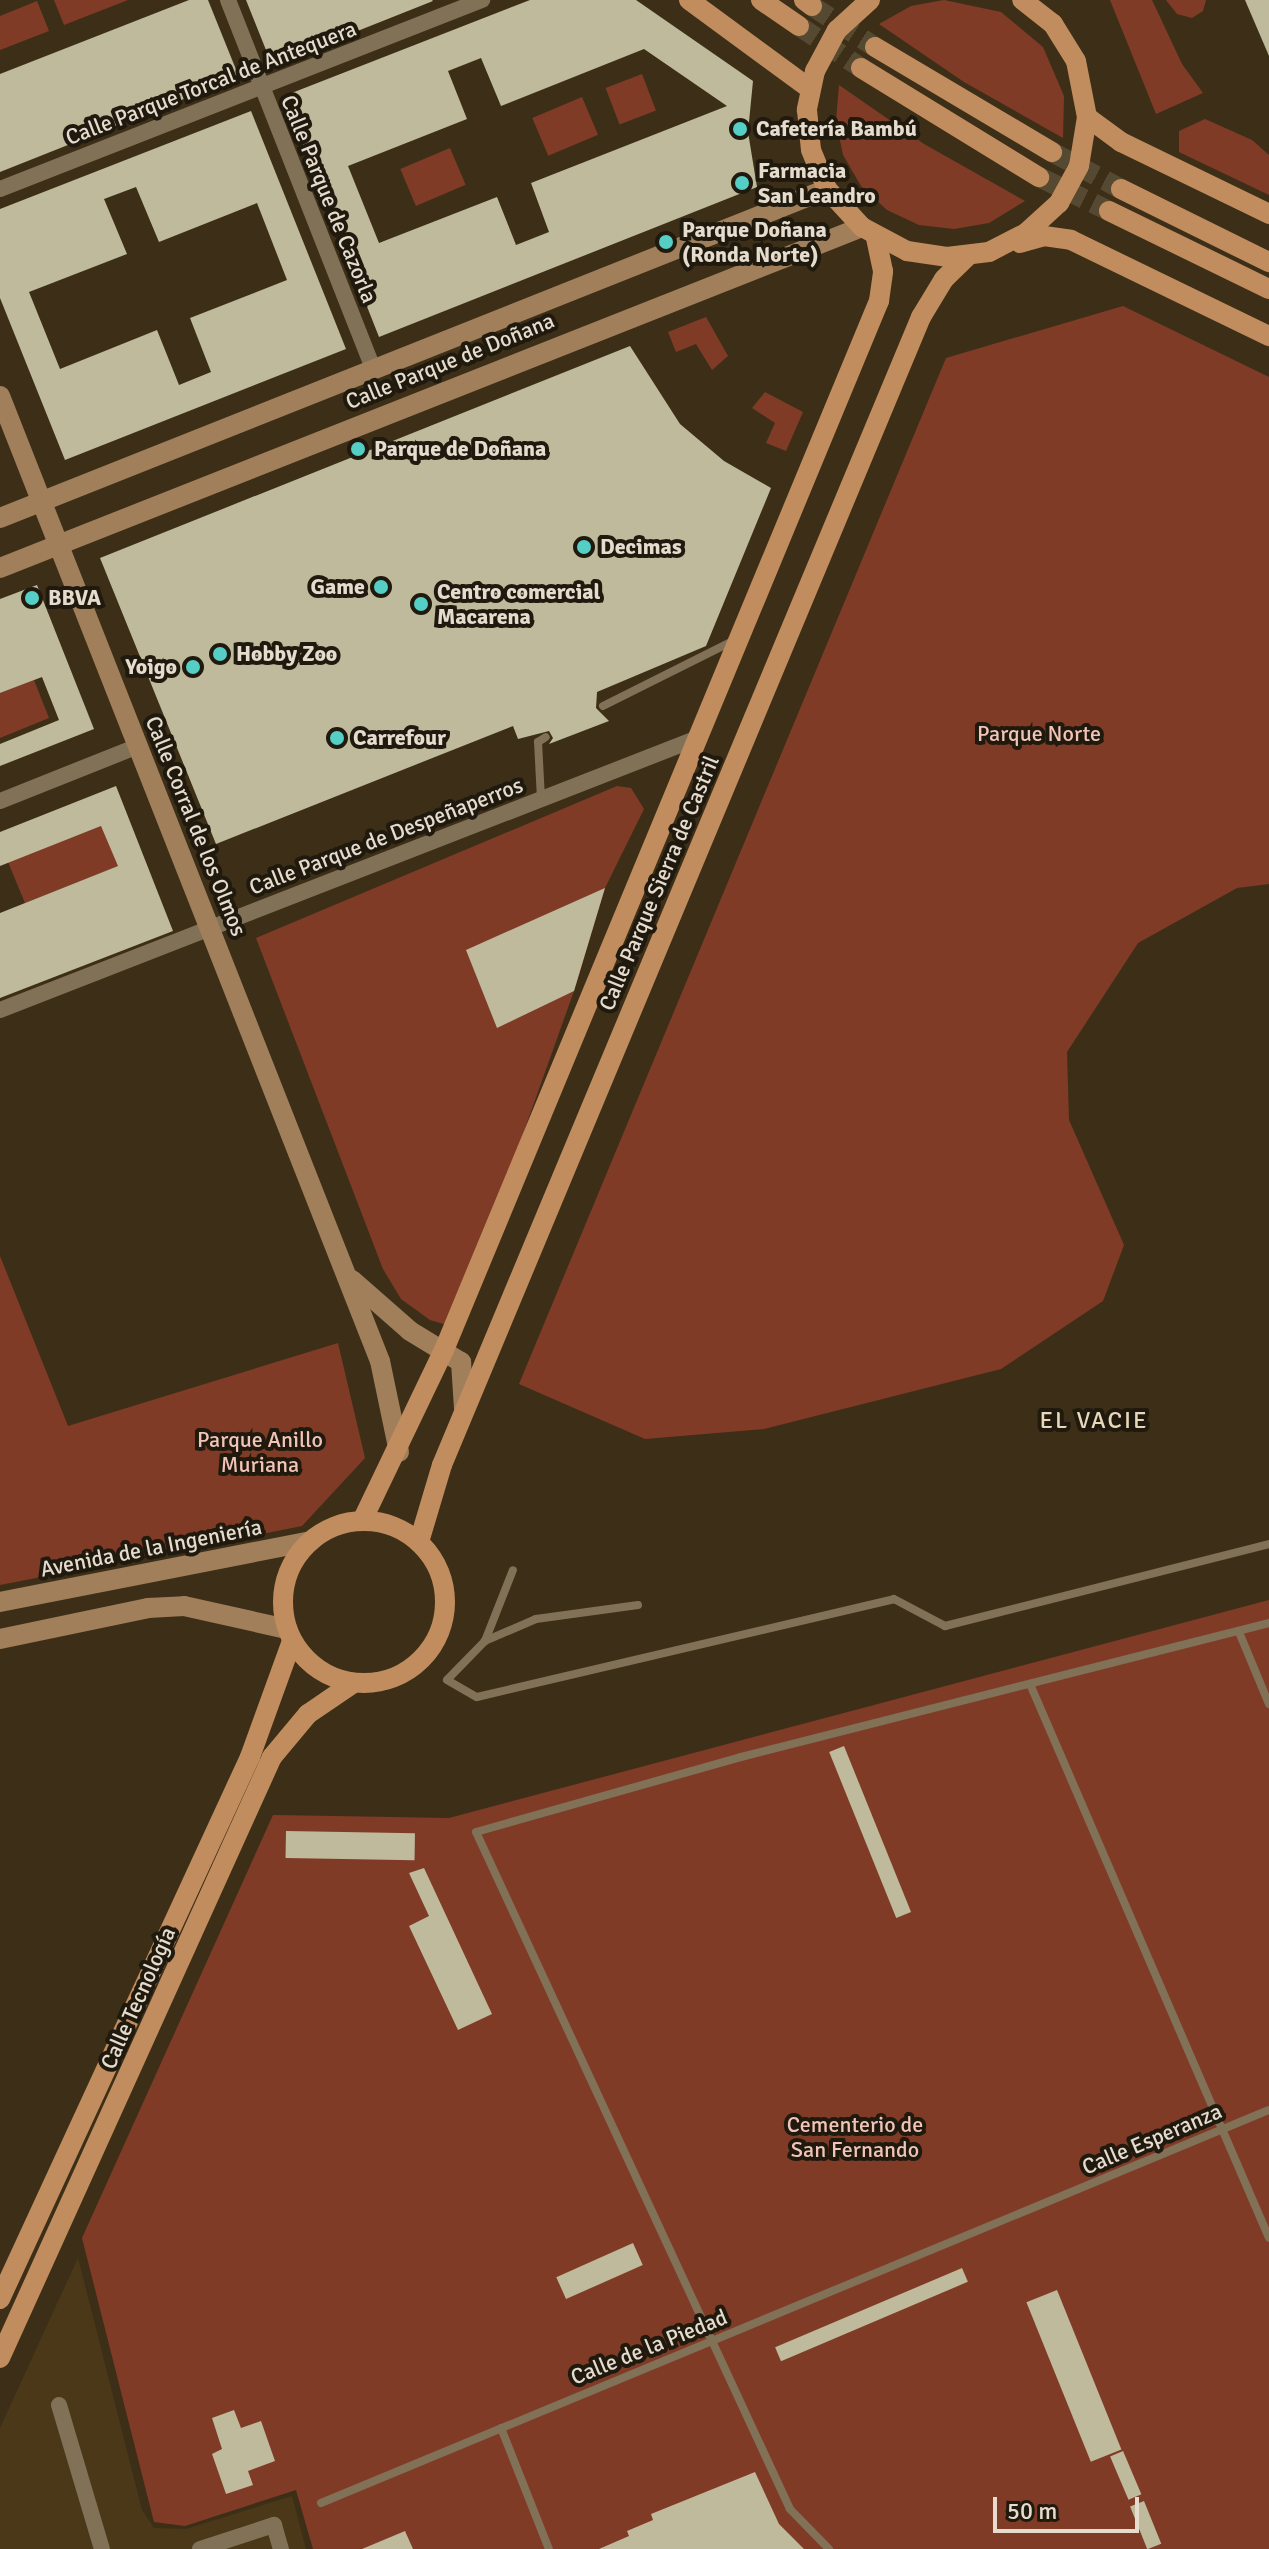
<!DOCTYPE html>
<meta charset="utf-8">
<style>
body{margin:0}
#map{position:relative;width:1269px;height:2549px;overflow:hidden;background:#3d2f17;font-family:Signika,sans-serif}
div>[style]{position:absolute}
.built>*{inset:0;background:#4a3819}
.green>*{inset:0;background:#803b27;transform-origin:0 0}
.building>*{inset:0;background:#beba9b;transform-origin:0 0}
.primary-tunnel>*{height:20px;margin-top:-10px;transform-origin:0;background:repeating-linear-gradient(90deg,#564932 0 20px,transparent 0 30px)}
.lane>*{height:8px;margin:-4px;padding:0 4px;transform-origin:4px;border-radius:4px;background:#817157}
.street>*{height:16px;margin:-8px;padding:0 8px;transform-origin:8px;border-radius:8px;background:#817157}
.secondary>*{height:20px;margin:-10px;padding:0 10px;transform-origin:10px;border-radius:10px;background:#a17f5b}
.primary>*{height:20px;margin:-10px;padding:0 10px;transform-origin:10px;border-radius:10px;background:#c28d5e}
.primary>.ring{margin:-10px;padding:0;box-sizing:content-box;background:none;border:20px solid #c28d5e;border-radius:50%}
.dots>*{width:22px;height:22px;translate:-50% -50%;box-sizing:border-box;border:4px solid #1f190e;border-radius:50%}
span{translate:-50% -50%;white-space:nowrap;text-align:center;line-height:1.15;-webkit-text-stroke:8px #1f190e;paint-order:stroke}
.street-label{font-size:22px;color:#e5dcce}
.poi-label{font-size:22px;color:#e5dcce;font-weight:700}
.left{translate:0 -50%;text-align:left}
.right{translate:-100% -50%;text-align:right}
.park-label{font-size:22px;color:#f2c4b7}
.neighbourhood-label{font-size:24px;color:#e8d7ba;letter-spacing:2px}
.scale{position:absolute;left:993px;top:2497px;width:146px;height:36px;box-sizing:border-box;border:4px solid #e5dcce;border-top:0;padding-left:10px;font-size:24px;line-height:28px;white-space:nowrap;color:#e5dcce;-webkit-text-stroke:6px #1f190e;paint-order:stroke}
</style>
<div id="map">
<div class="built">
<div style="clip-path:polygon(78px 2258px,142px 2510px,154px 2528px,186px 2529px,292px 2496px,306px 2549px,0 2549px,0 2428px)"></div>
</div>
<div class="green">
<div style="clip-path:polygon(54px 0,128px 0,64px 25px)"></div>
<div style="clip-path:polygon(944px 0,1001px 12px,1043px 47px,1064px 96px,1063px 138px,964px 82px,879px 24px,911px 6px)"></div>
<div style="clip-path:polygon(1110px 0,1152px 0,1182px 64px,1203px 93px,1156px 114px)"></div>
<div style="clip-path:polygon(1166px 0,1206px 0,1203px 11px,1192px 18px,1177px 14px)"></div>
<div style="clip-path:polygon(37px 1px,49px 31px,0 50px,0 16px)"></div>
<div style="left:642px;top:74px;width:39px;height:39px;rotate:69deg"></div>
<div style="clip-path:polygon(839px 85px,924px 144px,1025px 201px,989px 223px,954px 229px,919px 225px,887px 210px,861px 186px,843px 155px,836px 121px)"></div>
<div style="left:582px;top:97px;width:41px;height:54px;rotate:67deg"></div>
<div style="clip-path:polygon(1205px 119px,1252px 140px,1269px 155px,1269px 195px,1179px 152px,1179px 131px)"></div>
<div style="left:450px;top:148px;width:40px;height:54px;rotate:67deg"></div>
<div style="clip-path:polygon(1123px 306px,1269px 377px,1269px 884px,1237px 888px,1138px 943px,1067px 1052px,1069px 1120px,1124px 1245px,1103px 1301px,1001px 1369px,764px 1429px,645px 1439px,519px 1384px,946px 358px)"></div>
<div style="clip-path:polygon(706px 317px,728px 356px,712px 370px,696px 344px,676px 352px,668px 332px)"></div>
<div style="clip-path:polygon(765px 392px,803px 412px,786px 451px,766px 443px,775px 423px,752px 408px)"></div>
<div style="clip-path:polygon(34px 680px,49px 718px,0 738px,0 693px)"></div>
<div style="clip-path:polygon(617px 786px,631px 788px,644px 809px,605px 888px,574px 991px,454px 1327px,430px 1320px,401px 1299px,383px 1269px,256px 938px)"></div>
<div style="clip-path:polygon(101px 826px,131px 861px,25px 903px,8px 862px)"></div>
<div style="clip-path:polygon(0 1256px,68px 1426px,338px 1343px,365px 1458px,302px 1526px,0 1585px)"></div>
<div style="clip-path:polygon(1269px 1600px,1269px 2549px,313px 2549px,296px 2490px,185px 2526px,154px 2522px,82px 2238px,273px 1815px,449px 1818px)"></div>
</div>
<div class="building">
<div style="clip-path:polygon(189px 0,208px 0,239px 77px,0 172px,0 74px)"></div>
<div style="clip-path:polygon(246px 0,432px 0,433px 1px,272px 65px)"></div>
<div style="clip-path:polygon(evenodd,530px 0,636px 0,753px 81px,748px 132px,757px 187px,379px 337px,284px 96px,530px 0,644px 49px,727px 106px,531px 183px,549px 232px,516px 245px,497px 197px,379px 243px,348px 166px,467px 119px,448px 71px,481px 58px,501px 106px,644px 49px)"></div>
<div style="clip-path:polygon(1245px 0,1269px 0,1269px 56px)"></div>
<div style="clip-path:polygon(evenodd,251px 111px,346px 349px,65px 460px,0 298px,0 209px,251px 111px,136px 187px,159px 242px,257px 203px,287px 280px,190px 318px,211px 372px,179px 385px,157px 330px,60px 369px,29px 292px,127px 254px,104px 199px,136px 187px)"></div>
<div style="clip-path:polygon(630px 346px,680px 424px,724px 461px,771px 488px,706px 646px,597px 692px,596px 708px,609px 721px,549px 744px,553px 738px,549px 731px,518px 739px,513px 726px,216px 844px,100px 558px)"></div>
<div style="clip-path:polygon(37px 585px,94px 729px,0 766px,0 744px,59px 720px,42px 677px,0 693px,0 599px)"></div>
<div style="clip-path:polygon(116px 786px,173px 931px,0 998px,0 913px,118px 866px,101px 826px,0 866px,0 832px)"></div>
<div style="clip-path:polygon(605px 888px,574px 991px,497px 1028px,466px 950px)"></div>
<div style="left:844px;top:1746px;width:179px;height:16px;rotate:68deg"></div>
<div style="left:286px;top:1831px;width:129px;height:27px;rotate:1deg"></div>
<div style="clip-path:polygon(424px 1868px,492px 2014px,458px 2030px,409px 1926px,429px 1916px,409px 1873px)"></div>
<div style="left:633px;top:2243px;width:24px;height:84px;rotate:66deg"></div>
<div style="left:962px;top:2268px;width:15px;height:203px;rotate:67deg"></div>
<div style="left:1057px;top:2290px;width:172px;height:33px;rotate:68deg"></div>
<div style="clip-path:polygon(234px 2410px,241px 2428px,261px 2421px,275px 2461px,248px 2471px,253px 2485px,226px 2494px,212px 2454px,222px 2449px,212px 2418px)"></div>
<div style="left:1123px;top:2451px;width:47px;height:14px;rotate:67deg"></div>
<div style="clip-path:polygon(755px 2472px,779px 2524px,804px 2549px,599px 2549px,629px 2536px,627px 2531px,653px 2520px,651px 2514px)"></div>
<div style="left:1144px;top:2501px;width:46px;height:15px;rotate:68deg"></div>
<div style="clip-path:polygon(405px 2531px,413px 2549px,362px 2549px)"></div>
</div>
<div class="primary-tunnel">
<div style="left:812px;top:6px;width:75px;rotate:33.1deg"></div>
<div style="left:799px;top:26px;width:75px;rotate:34.1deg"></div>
<div style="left:1052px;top:152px;width:78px;rotate:28.2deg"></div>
<div style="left:1039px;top:177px;width:78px;rotate:25.9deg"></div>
</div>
<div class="lane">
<div style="left:603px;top:706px;width:145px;rotate:-26.6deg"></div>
<div style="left:541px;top:799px;width:57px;rotate:-93deg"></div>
<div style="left:538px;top:742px;width:9px;rotate:-32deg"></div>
<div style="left:638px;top:1605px;width:103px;rotate:172.2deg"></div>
<div style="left:536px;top:1619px;width:56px;rotate:156.7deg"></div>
<div style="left:485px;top:1641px;width:54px;rotate:134.3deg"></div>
<div style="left:447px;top:1680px;width:34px;rotate:30deg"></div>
<div style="left:477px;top:1697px;width:428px;rotate:-13.2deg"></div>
<div style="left:894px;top:1599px;width:58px;rotate:27.9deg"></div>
<div style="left:945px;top:1626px;width:334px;rotate:-14.2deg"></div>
<div style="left:1239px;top:1632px;width:78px;rotate:67.4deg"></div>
<div style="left:485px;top:1641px;width:76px;rotate:-68.5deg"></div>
<div style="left:1030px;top:1684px;width:603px;rotate:66.66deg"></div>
<div style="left:501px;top:2428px;width:130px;rotate:68.4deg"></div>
<div style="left:321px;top:2503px;width:1026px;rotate:-22.52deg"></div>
<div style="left:829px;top:2549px;width:56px;rotate:-134.3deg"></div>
<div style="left:790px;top:2509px;width:746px;rotate:-114.88deg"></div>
<div style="left:476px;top:1832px;width:275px;rotate:-15.8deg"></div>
<div style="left:741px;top:1757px;width:545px;rotate:-14.24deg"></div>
</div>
<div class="street">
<div style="left:228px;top:0;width:396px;rotate:68.5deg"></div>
<div style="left:0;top:189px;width:518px;rotate:-21.41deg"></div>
<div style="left:0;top:801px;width:149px;rotate:-21.7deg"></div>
<div style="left:0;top:1010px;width:749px;rotate:-21.29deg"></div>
<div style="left:59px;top:2405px;width:150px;rotate:73.4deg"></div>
<div style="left:200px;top:2549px;width:78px;rotate:-18deg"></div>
<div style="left:274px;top:2525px;width:25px;rotate:74deg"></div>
</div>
<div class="secondary">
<div style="left:0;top:396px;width:1037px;rotate:68.51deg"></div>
<div style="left:380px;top:1361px;width:93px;rotate:78.2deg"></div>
<div style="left:0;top:518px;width:890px;rotate:-21.69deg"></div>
<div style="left:0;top:568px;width:927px;rotate:-21.58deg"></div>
<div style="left:352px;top:1280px;width:77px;rotate:41.3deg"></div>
<div style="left:410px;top:1331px;width:60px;rotate:31.3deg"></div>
<div style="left:461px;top:1362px;width:46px;rotate:86.3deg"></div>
<div style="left:0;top:1602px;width:317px;rotate:-11.1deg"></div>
<div style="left:0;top:1639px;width:151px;rotate:-11.8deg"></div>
<div style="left:148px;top:1608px;width:36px;rotate:-3deg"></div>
<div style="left:184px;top:1606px;width:106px;rotate:12.6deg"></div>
</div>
<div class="primary">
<div style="left:689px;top:0;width:150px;rotate:36.3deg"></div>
<div style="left:761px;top:0;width:46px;rotate:34.4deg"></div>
<div style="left:804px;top:0;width:10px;rotate:37deg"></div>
<div style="left:870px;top:0;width:45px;rotate:137.7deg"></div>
<div style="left:837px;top:30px;width:47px;rotate:118.2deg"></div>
<div style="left:815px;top:71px;width:40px;rotate:102deg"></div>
<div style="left:807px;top:110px;width:40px;rotate:84.3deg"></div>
<div style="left:811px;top:150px;width:42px;rotate:67.7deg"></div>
<div style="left:827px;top:189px;width:52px;rotate:47.4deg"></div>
<div style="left:862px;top:227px;width:51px;rotate:28.1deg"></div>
<div style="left:907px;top:251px;width:40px;rotate:8.5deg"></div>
<div style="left:947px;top:257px;width:42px;rotate:-6.8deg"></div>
<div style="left:989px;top:252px;width:42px;rotate:-27.2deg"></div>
<div style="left:1026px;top:233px;width:45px;rotate:-42.3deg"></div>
<div style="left:1059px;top:203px;width:42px;rotate:-61.6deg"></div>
<div style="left:1079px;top:166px;width:50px;rotate:-80.7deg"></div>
<div style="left:1087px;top:117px;width:57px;rotate:-101.1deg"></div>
<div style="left:1076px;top:61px;width:44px;rotate:-121.9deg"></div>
<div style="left:1053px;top:24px;width:39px;rotate:-142deg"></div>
<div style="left:875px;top:47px;width:206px;rotate:30.7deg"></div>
<div style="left:861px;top:68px;width:209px;rotate:31.5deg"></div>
<div style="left:1087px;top:117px;width:42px;rotate:36.3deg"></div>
<div style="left:1121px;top:142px;width:165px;rotate:25.9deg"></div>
<div style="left:1121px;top:189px;width:165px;rotate:26.3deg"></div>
<div style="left:1109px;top:211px;width:178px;rotate:26deg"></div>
<div style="left:1020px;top:243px;width:25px;rotate:-16deg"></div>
<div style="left:1044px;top:236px;width:27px;rotate:8deg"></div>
<div style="left:1071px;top:240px;width:220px;rotate:25.9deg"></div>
<div style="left:362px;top:1521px;width:190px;rotate:-64.4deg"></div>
<div style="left:444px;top:1350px;width:1136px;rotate:-67.48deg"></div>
<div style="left:879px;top:301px;width:30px;rotate:-82deg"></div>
<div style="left:883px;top:271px;width:34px;rotate:-102deg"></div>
<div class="ring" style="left:283px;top:1521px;width:142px;height:142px"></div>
<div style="left:419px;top:1542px;width:80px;rotate:-73.4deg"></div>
<div style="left:442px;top:1465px;width:1244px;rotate:-67.35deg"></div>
<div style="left:921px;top:317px;width:44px;rotate:-58.8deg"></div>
<div style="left:944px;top:279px;width:33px;rotate:-44deg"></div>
<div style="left:0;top:2299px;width:597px;rotate:-65.24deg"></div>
<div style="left:250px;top:1757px;width:123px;rotate:-70.1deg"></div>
<div style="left:0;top:2358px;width:660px;rotate:-65.65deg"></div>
<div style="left:272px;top:1757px;width:56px;rotate:-50.1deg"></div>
<div style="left:308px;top:1714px;width:53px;rotate:-34.3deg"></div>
</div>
<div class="dots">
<div style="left:740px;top:129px;background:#55cec5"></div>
<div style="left:742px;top:183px;background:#55cec5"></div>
<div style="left:666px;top:242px;background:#55cec5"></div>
<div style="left:358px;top:449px;background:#55cec5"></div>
<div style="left:584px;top:547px;background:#55cec5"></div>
<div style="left:381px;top:587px;background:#55cec5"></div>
<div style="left:32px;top:598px;background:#55cec5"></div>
<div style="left:421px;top:604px;background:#55cec5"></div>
<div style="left:220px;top:654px;background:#55cec5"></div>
<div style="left:193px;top:667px;background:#55cec5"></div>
<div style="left:337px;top:738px;background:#55cec5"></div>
</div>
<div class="street-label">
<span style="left:211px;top:83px;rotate:-21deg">Calle Parque Torcal de Antequera</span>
<span style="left:329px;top:199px;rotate:68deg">Calle Parque de Cazorla</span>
<span style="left:450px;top:361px;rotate:-22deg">Calle Parque de Doñana</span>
<span style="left:196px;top:826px;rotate:68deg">Calle Corral de los Olmos</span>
<span style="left:386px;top:836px;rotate:-21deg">Calle Parque de Despeñaperros</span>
<span style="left:659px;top:883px;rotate:-67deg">Calle Parque Sierra de Castril</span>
<span style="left:151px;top:1548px;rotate:-11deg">Avenida de la Ingeniería</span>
<span style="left:138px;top:1998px;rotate:-66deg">Calle Tecnología</span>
<span style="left:1152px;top:2139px;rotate:-23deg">Calle Esperanza</span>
<span style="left:649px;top:2347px;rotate:-22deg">Calle de la Piedad</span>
</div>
<div class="poi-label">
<span class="left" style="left:756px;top:129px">Cafetería Bambú</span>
<span class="left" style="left:758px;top:183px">Farmacia<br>San Leandro</span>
<span class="left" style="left:682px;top:242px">Parque Doñana<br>(Ronda Norte)</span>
<span class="left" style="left:374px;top:449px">Parque de Doñana</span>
<span class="left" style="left:600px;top:547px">Decimas</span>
<span class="right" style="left:365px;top:587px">Game</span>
<span class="left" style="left:437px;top:604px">Centro comercial<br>Macarena</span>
<span class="left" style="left:48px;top:598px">BBVA</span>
<span class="left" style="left:236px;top:654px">Hobby Zoo</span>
<span class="right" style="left:177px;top:667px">Yoigo</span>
<span class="left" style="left:353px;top:738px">Carrefour</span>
</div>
<div class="park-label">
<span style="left:1039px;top:734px">Parque Norte</span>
<span style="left:260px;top:1452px">Parque Anillo<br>Muriana</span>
<span style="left:855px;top:2137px">Cementerio de<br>San Fernando</span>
</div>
<div class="neighbourhood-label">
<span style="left:1094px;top:1421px">EL VACIE</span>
</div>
<div class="scale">50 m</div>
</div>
